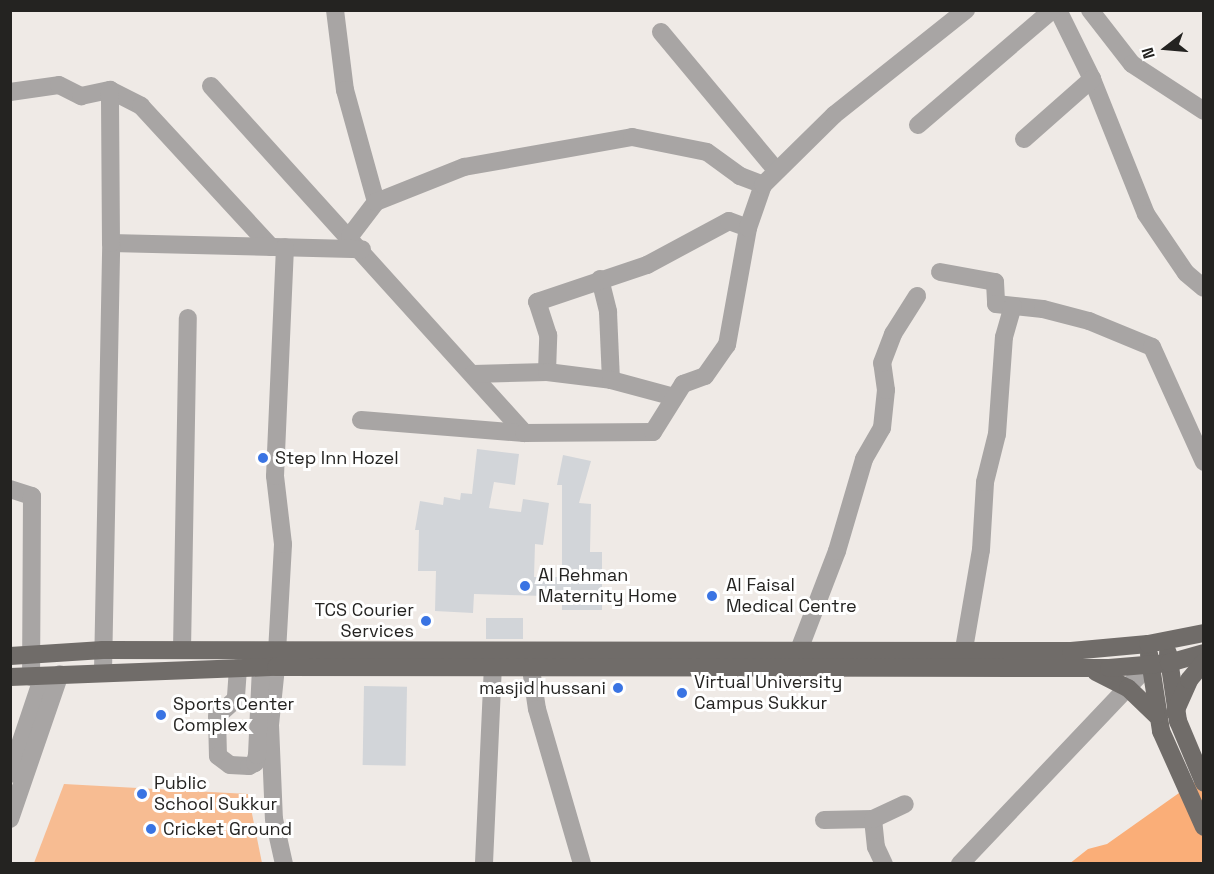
<!DOCTYPE html>
<style>
body{margin:0}
#map{position:relative;width:1214px;height:874px;overflow:hidden;background:#efeae6;font-family:"Space Grotesk",sans-serif}
div>[style]{position:absolute}
.green>*{inset:0;background:#f7bc92}
.water>*{inset:0;background:#faae78}
.building>*{inset:0;background:#d2d5d9;transform-origin:0 0}
.minor>*{height:18px;margin:-9px;padding:0 9px;transform-origin:9px;border-radius:9px;background:#a8a5a4}
.major>*{height:18px;margin:-9px;padding:0 9px;transform-origin:9px;border-radius:9px;background:#706c69}
.dots>*{width:16px;height:16px;translate:-50% -50%;box-sizing:border-box;border:3px solid #fff;border-radius:50%}
span{translate:-50% -50%;white-space:nowrap;text-align:center;line-height:1.15;-webkit-text-stroke:6px #fff;paint-order:stroke}
.poi-label{font-size:18px;color:#242321}
.left{translate:0 -50%;text-align:left}
.right{translate:-100% -50%;text-align:right}
.frame{position:absolute;inset:0;border:12px solid #242321;pointer-events:none}
.north{position:absolute;left:1136px;top:18px;width:60px;height:60px;-webkit-text-stroke:4px #fff;paint-order:stroke;rotate:254deg;font-size:16px;font-weight:700;line-height:24px;text-align:center;color:#242321}
.north::after{content:'';display:block;margin:auto;width:21px;height:27px;background:#242321;clip-path:polygon(50% 0,100% 100%,50% 72%,0 100%)}
</style>
<div id="map">
<div class="green">
<div style="clip-path:polygon(64px 784px,248px 794px,262px 863px,34px 863px)"></div>
</div>
<div class="water">
<div style="clip-path:polygon(1203px 776px,1203px 863px,1069px 864px,1088px 849px,1107px 844px)"></div>
</div>
<div class="building">
<div style="clip-path:polygon(477px 449px,519px 454px,515px 485px,494px 482px,489px 508px,521px 512px,523px 499px,549px 503px,543px 545px,535px 544px,534px 577px,562px 577px,562px 485px,557px 485px,563px 455px,591px 461px,579px 503px,591px 504px,590px 552px,602px 552px,602px 610px,562px 610px,562px 601px,545px 601px,545px 596px,474px 594px,473px 613px,435px 611px,436px 571px,418px 571px,419px 530px,415px 530px,420px 501px,443px 505px,444px 497px,460px 500px,461px 493px,472px 494px)"></div>
<div style="left:486px;top:618px;width:37px;height:21px"></div>
<div style="left:364px;top:686px;width:43px;height:79px;rotate:1deg"></div>
</div>
<div class="minor">
<div style="left:335px;top:10px;width:81px;rotate:82.9deg"></div>
<div style="left:345px;top:90px;width:116px;rotate:74.5deg"></div>
<div style="left:1058px;top:10px;width:77px;rotate:63.8deg"></div>
<div style="left:1092px;top:79px;width:145px;rotate:68.2deg"></div>
<div style="left:1146px;top:214px;width:71px;rotate:55.9deg"></div>
<div style="left:1186px;top:273px;width:23px;rotate:40deg"></div>
<div style="left:1090px;top:10px;width:68px;rotate:52.1deg"></div>
<div style="left:1132px;top:64px;width:86px;rotate:33.1deg"></div>
<div style="left:661px;top:32px;width:178px;rotate:50.2deg"></div>
<div style="left:211px;top:86px;width:467px;rotate:47.9deg"></div>
<div style="left:10px;top:92px;width:49px;rotate:-8.1deg"></div>
<div style="left:59px;top:85px;width:25px;rotate:27deg"></div>
<div style="left:81px;top:96px;width:30px;rotate:-12deg"></div>
<div style="left:110px;top:90px;width:35px;rotate:27deg"></div>
<div style="left:141px;top:106px;width:192px;rotate:47.3deg"></div>
<div style="left:918px;top:125px;width:177px;rotate:-40.6deg"></div>
<div style="left:1024px;top:139px;width:91px;rotate:-41.4deg"></div>
<div style="left:350px;top:236px;width:43px;rotate:-52.6deg"></div>
<div style="left:376px;top:202px;width:95px;rotate:-21.7deg"></div>
<div style="left:464px;top:167px;width:171px;rotate:-10.1deg"></div>
<div style="left:632px;top:137px;width:76px;rotate:11.3deg"></div>
<div style="left:707px;top:152px;width:41px;rotate:36deg"></div>
<div style="left:740px;top:176px;width:25px;rotate:21deg"></div>
<div style="left:111px;top:243px;width:251px;rotate:1.4deg"></div>
<div style="left:940px;top:272px;width:56px;rotate:10.3deg"></div>
<div style="left:995px;top:282px;width:22px;rotate:87deg"></div>
<div style="left:996px;top:304px;width:47px;rotate:6.1deg"></div>
<div style="left:1043px;top:309px;width:48px;rotate:14.6deg"></div>
<div style="left:1089px;top:321px;width:68px;rotate:22.4deg"></div>
<div style="left:1152px;top:347px;width:126px;rotate:65.7deg"></div>
<div style="left:600px;top:279px;width:34px;rotate:76deg"></div>
<div style="left:608px;top:312px;width:68px;rotate:87.5deg"></div>
<div style="left:547px;top:372px;width:37px;rotate:-88deg"></div>
<div style="left:548px;top:335px;width:35px;rotate:-108deg"></div>
<div style="left:537px;top:302px;width:116px;rotate:-18.6deg"></div>
<div style="left:647px;top:265px;width:93px;rotate:-28.2deg"></div>
<div style="left:729px;top:221px;width:20px;rotate:20deg"></div>
<div style="left:473px;top:374px;width:74px;rotate:-1.5deg"></div>
<div style="left:547px;top:372px;width:64px;rotate:7.1deg"></div>
<div style="left:611px;top:380px;width:65px;rotate:15.1deg"></div>
<div style="left:361px;top:420px;width:164px;rotate:4.6deg"></div>
<div style="left:524px;top:433px;width:129px;rotate:-0.4deg"></div>
<div style="left:653px;top:432px;width:57px;rotate:-58deg"></div>
<div style="left:683px;top:384px;width:23px;rotate:-20deg"></div>
<div style="left:705px;top:376px;width:38px;rotate:-55deg"></div>
<div style="left:727px;top:345px;width:119px;rotate:-79.8deg"></div>
<div style="left:748px;top:228px;width:46px;rotate:-70.8deg"></div>
<div style="left:763px;top:185px;width:100px;rotate:-44.6deg"></div>
<div style="left:834px;top:115px;width:169px;rotate:-38.5deg"></div>
<div style="left:10px;top:489px;width:23px;rotate:18deg"></div>
<div style="left:32px;top:496px;width:181px;rotate:90.3deg"></div>
<div style="left:964px;top:649px;width:100px;rotate:-80.3deg"></div>
<div style="left:981px;top:550px;width:68px;rotate:-86.6deg"></div>
<div style="left:985px;top:482px;width:49px;rotate:-76deg"></div>
<div style="left:997px;top:434px;width:97px;rotate:-85.9deg"></div>
<div style="left:1004px;top:337px;width:32px;rotate:-74deg"></div>
<div style="left:182px;top:650px;width:332px;rotate:-89deg"></div>
<div style="left:277px;top:652px;width:108px;rotate:-86.8deg"></div>
<div style="left:283px;top:544px;width:68px;rotate:-96.7deg"></div>
<div style="left:275px;top:476px;width:229px;rotate:-87.5deg"></div>
<div style="left:794px;top:663px;width:120px;rotate:-69deg"></div>
<div style="left:837px;top:551px;width:96px;rotate:-73.6deg"></div>
<div style="left:864px;top:459px;width:36px;rotate:-60deg"></div>
<div style="left:882px;top:428px;width:38px;rotate:-84deg"></div>
<div style="left:886px;top:390px;width:27px;rotate:-98deg"></div>
<div style="left:882px;top:363px;width:31px;rotate:-69deg"></div>
<div style="left:893px;top:334px;width:45px;rotate:-57.7deg"></div>
<div style="left:276px;top:667px;width:58px;rotate:95.9deg"></div>
<div style="left:270px;top:725px;width:94px;rotate:87.6deg"></div>
<div style="left:274px;top:819px;width:46px;rotate:77.5deg"></div>
<div style="left:238px;top:668px;width:31px;rotate:94deg"></div>
<div style="left:236px;top:699px;width:25px;rotate:138deg"></div>
<div style="left:217px;top:716px;width:40px;rotate:88.6deg"></div>
<div style="left:218px;top:756px;width:15px;rotate:37deg"></div>
<div style="left:230px;top:765px;width:19px;rotate:3deg"></div>
<div style="left:249px;top:766px;width:7px;rotate:-27deg"></div>
<div style="left:255px;top:763px;width:8px;rotate:-76deg"></div>
<div style="left:257px;top:755px;width:87px;rotate:-87.4deg"></div>
<div style="left:531px;top:669px;width:40px;rotate:81.5deg"></div>
<div style="left:537px;top:709px;width:161px;rotate:73.8deg"></div>
<div style="left:103px;top:672px;width:429px;rotate:-88.9deg"></div>
<div style="left:111px;top:243px;width:153px;rotate:-90.4deg"></div>
<div style="left:10px;top:774px;width:103px;rotate:-71.4deg"></div>
<div style="left:10px;top:819px;width:153px;rotate:-71deg"></div>
<div style="left:873px;top:819px;width:28px;rotate:84deg"></div>
<div style="left:876px;top:847px;width:19px;rotate:65deg"></div>
<div style="left:824px;top:820px;width:49px;rotate:-1.2deg"></div>
<div style="left:873px;top:819px;width:35px;rotate:-25deg"></div>
<div style="left:484px;top:863px;width:195px;rotate:-87.4deg"></div>
<div style="left:960px;top:864px;width:274px;rotate:-46.5deg"></div>
</div>
<div class="major">
<div style="left:1168px;top:653px;width:69px;rotate:81.6deg"></div>
<div style="left:1178px;top:721px;width:67px;rotate:67.2deg"></div>
<div style="left:1149px;top:654px;width:78px;rotate:81.1deg"></div>
<div style="left:1161px;top:731px;width:105px;rotate:65.9deg"></div>
<div style="left:10px;top:656px;width:93px;rotate:-3.7deg"></div>
<div style="left:103px;top:650px;width:968px;rotate:0.06deg"></div>
<div style="left:1071px;top:651px;width:77px;rotate:-5.2deg"></div>
<div style="left:1148px;top:644px;width:57px;rotate:-11.1deg"></div>
<div style="left:1096px;top:672px;width:36px;rotate:27deg"></div>
<div style="left:1128px;top:688px;width:39px;rotate:44deg"></div>
<div style="left:10px;top:677px;width:266px;rotate:-2.2deg"></div>
<div style="left:276px;top:667px;width:833px;rotate:0.07deg"></div>
<div style="left:1109px;top:668px;width:60px;rotate:-4.8deg"></div>
<div style="left:1169px;top:663px;width:36px;rotate:-16deg"></div>
<div style="left:1175px;top:712px;width:35px;rotate:-66deg"></div>
<div style="left:1189px;top:680px;width:23px;rotate:-50deg"></div>
</div>
<div class="dots">
<div style="left:263px;top:458px;background:#3a74e3"></div>
<div style="left:525px;top:586px;background:#3a74e3"></div>
<div style="left:712px;top:596px;background:#3a74e3"></div>
<div style="left:426px;top:621px;background:#3a74e3"></div>
<div style="left:618px;top:688px;background:#3a74e3"></div>
<div style="left:682px;top:693px;background:#3a74e3"></div>
<div style="left:161px;top:715px;background:#3a74e3"></div>
<div style="left:142px;top:794px;background:#3a74e3"></div>
<div style="left:151px;top:829px;background:#3a74e3"></div>
</div>
<div class="poi-label">
<span class="left" style="left:275px;top:458px">Step Inn Hozel</span>
<span class="left" style="left:538px;top:586px">Al Rehman<br>Maternity Home</span>
<span class="left" style="left:726px;top:596px">Al Faisal<br>Medical Centre</span>
<span class="right" style="left:414px;top:621px">TCS Courier<br>Services</span>
<span class="left" style="left:694px;top:693px">Virtual University<br>Campus Sukkur</span>
<span class="right" style="left:606px;top:688px">masjid hussani</span>
<span class="left" style="left:173px;top:715px">Sports Center<br>Complex</span>
<span class="left" style="left:154px;top:794px">Public<br>School Sukkur</span>
<span class="left" style="left:163px;top:829px">Cricket Ground</span>
</div>
<div class="frame"></div>
<div class="north">N</div>
</div>
